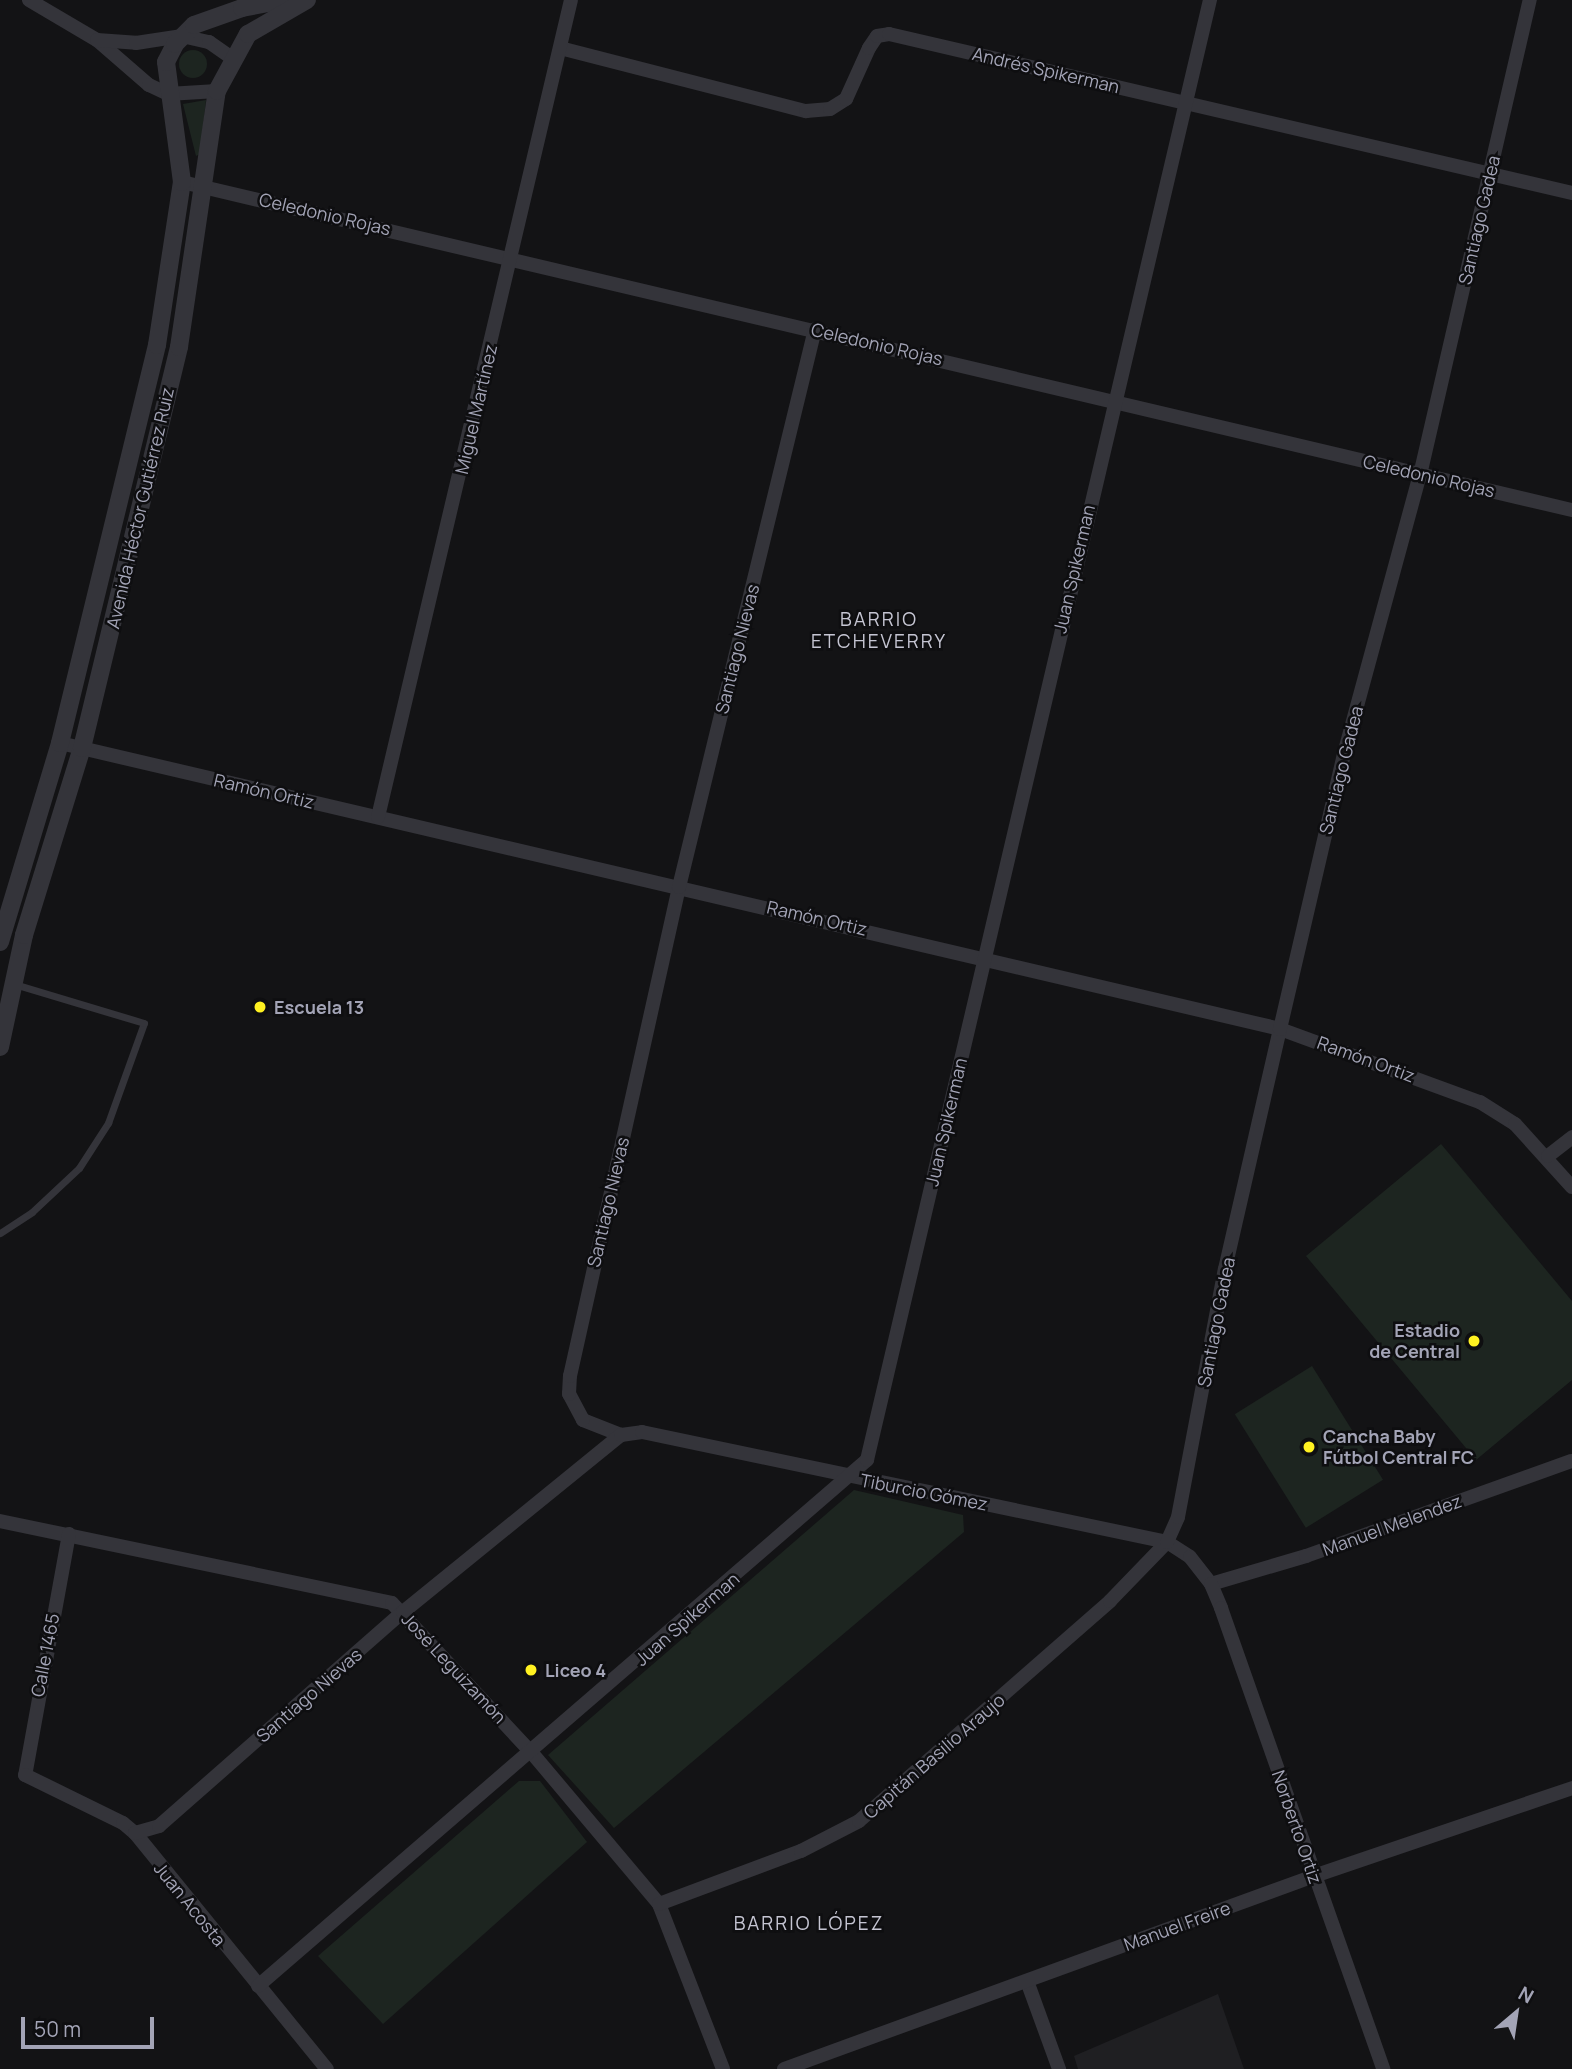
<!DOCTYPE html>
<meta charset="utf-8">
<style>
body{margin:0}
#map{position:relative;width:1572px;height:2069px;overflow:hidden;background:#131315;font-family:Manrope,sans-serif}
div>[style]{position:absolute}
.built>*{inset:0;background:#1f1f22}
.green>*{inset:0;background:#1d2520;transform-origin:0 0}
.round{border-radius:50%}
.service>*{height:7px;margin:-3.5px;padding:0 3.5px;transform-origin:3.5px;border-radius:3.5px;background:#34343a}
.minor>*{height:14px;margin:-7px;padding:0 7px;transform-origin:7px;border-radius:7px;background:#34343a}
.tertiary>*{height:18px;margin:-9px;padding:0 9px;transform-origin:9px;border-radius:9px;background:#34343a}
.dots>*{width:19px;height:19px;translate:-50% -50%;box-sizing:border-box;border:4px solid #0e0e10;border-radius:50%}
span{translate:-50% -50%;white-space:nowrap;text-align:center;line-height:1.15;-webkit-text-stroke:5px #0e0e10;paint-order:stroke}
.street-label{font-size:18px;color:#a3a4b6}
.poi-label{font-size:18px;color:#a3a4b6;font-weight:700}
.left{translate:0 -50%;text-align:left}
.right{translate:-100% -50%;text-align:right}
.neighbourhood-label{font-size:19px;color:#c5c5d2;letter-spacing:2px}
.north{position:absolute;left:1481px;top:1978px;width:70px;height:70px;-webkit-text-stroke:5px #0e0e10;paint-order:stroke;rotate:29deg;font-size:19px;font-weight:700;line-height:28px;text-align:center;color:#a3a4b6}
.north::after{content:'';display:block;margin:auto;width:24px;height:32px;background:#a3a4b6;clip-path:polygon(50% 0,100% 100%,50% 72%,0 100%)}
.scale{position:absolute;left:21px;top:2017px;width:133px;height:32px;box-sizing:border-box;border:4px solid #a3a4b6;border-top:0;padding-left:9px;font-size:21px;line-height:24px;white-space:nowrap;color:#a3a4b6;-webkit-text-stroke:5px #0e0e10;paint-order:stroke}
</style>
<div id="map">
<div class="built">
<div style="clip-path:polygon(1218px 1994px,1244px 2069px,1078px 2069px,1074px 2056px)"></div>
</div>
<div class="green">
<div class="round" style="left:179px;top:50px;width:28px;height:28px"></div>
<div style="clip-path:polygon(206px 100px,200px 154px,196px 156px,183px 104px)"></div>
<div style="clip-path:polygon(1441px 1144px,1572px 1301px,1572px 1380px,1476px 1460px,1306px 1256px)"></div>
<div style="left:1312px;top:1366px;width:134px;height:91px;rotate:58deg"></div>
<div style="clip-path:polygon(854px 1490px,963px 1515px,964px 1532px,614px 1828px,548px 1755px)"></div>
<div style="clip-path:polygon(519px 1781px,540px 1781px,587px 1842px,383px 2024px,318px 1956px)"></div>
</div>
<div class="service">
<div style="left:0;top:1233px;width:38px;rotate:-33deg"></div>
<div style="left:32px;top:1212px;width:64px;rotate:-43.1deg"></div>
<div style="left:79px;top:1168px;width:54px;rotate:-57.2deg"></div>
<div style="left:108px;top:1123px;width:106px;rotate:-70.2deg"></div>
<div style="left:144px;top:1023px;width:136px;rotate:-163.3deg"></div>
</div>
<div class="minor">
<div style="left:29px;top:0;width:79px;rotate:30.5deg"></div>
<div style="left:97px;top:40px;width:69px;rotate:40.9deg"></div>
<div style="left:149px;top:85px;width:21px;rotate:25deg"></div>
<div style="left:168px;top:94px;width:49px;rotate:-3.5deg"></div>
<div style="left:97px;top:40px;width:39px;rotate:4deg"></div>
<div style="left:136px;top:43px;width:47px;rotate:-8.7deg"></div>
<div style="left:182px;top:36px;width:28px;rotate:13deg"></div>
<div style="left:209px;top:42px;width:28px;rotate:35deg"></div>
<div style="left:560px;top:48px;width:254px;rotate:14.4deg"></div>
<div style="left:806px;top:111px;width:24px;rotate:-5deg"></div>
<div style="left:830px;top:109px;width:19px;rotate:-32deg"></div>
<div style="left:846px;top:99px;width:56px;rotate:-65.7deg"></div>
<div style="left:869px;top:48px;width:14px;rotate:-56deg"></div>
<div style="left:877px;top:36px;width:12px;rotate:-9deg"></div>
<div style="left:889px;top:34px;width:701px;rotate:13.1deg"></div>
<div style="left:182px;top:182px;width:1428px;rotate:13.28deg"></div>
<div style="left:60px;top:743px;width:1253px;rotate:13.19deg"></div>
<div style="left:1280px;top:1029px;width:213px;rotate:20.1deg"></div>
<div style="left:1480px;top:1102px;width:41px;rotate:32.2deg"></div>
<div style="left:1515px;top:1124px;width:85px;rotate:47.9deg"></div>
<div style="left:378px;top:817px;width:839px;rotate:-76.71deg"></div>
<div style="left:1548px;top:1156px;width:31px;rotate:-38deg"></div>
<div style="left:621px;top:1435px;width:41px;rotate:-158.5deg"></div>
<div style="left:583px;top:1420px;width:30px;rotate:-118deg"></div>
<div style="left:569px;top:1394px;width:18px;rotate:-87deg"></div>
<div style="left:570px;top:1376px;width:501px;rotate:-77.43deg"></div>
<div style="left:679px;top:887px;width:574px;rotate:-76.3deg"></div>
<div style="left:0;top:1521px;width:400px;rotate:11.8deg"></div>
<div style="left:392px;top:1603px;width:205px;rotate:47deg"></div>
<div style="left:532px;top:1753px;width:197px;rotate:49.9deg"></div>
<div style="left:659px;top:1904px;width:177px;rotate:68.8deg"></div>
<div style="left:69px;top:1534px;width:245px;rotate:100.3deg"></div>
<div style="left:25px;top:1775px;width:109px;rotate:26.1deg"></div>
<div style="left:123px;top:1823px;width:16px;rotate:40deg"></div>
<div style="left:135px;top:1833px;width:304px;rotate:50.9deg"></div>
<div style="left:1211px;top:1584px;width:99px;rotate:-16.4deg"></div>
<div style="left:1306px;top:1556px;width:282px;rotate:-19.7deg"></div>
<div style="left:135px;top:1833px;width:25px;rotate:-16deg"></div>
<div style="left:159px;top:1826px;width:325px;rotate:-41.3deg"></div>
<div style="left:403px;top:1612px;width:281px;rotate:-39.1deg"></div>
<div style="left:621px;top:1435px;width:21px;rotate:-8deg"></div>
<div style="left:642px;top:1432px;width:536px;rotate:11.83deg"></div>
<div style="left:1167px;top:1542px;width:27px;rotate:33deg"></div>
<div style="left:1190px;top:1557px;width:34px;rotate:52deg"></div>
<div style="left:1211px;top:1584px;width:26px;rotate:67deg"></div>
<div style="left:1221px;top:1608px;width:489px;rotate:70.6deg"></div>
<div style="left:659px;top:1904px;width:152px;rotate:-20.5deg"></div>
<div style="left:801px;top:1851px;width:65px;rotate:-27.3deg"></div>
<div style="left:859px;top:1821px;width:334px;rotate:-41.2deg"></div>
<div style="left:1110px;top:1601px;width:82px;rotate:-46deg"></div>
<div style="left:1167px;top:1542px;width:27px;rotate:-66deg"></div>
<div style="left:1178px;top:1517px;width:252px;rotate:-79.3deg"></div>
<div style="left:1225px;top:1269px;width:246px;rotate:-77.1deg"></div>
<div style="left:1280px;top:1029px;width:282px;rotate:-76.9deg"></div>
<div style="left:1344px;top:754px;width:289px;rotate:-74.8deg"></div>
<div style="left:1420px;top:475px;width:488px;rotate:-77deg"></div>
<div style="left:1027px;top:1981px;width:94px;rotate:70deg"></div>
<div style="left:258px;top:1986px;width:805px;rotate:-40.82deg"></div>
<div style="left:867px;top:1460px;width:1500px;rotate:-76.78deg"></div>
<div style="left:784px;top:2069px;width:564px;rotate:-20.01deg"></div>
<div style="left:1314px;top:1876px;width:273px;rotate:-18.8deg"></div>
</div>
<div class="tertiary">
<div style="left:0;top:942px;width:208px;rotate:-73.2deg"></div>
<div style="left:60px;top:743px;width:410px;rotate:-76.3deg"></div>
<div style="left:157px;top:345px;width:165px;rotate:-81.3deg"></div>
<div style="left:182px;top:182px;width:121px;rotate:-97.6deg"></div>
<div style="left:166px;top:62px;width:20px;rotate:-63deg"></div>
<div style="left:175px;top:44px;width:27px;rotate:-45deg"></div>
<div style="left:194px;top:25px;width:51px;rotate:-19.5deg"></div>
<div style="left:242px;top:8px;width:43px;rotate:-10.8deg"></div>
<div style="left:0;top:1047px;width:115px;rotate:-77.9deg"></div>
<div style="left:24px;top:935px;width:196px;rotate:-72.8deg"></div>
<div style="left:82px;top:748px;width:413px;rotate:-76.4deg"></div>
<div style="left:179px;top:347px;width:259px;rotate:-81.6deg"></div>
<div style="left:217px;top:91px;width:65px;rotate:-61.5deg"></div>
<div style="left:248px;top:34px;width:68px;rotate:-30deg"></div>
</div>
<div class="dots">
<div style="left:260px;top:1007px;background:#fff121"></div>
<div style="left:1474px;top:1341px;background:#fff121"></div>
<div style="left:1309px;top:1447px;background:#fff121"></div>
<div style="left:531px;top:1670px;background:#fff121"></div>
</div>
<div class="street-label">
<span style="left:1046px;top:70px;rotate:13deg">Andrés Spikerman</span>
<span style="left:325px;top:214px;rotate:13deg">Celedonio Rojas</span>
<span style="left:1479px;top:220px;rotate:-77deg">Santiago Gadea</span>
<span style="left:877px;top:344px;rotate:13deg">Celedonio Rojas</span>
<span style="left:476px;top:409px;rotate:-77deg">Miguel Martínez</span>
<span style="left:1429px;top:476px;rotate:13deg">Celedonio Rojas</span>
<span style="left:140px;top:508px;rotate:-77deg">Avenida Héctor Gutiérrez Ruiz</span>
<span style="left:1074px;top:569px;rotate:-77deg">Juan Spikerman</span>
<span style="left:737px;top:649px;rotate:-76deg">Santiago Nievas</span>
<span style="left:1341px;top:770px;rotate:-76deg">Santiago Gadea</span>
<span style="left:264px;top:791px;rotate:13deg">Ramón Ortiz</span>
<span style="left:817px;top:918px;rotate:13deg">Ramón Ortiz</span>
<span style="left:1366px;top:1059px;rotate:20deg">Ramón Ortiz</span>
<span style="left:946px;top:1122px;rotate:-77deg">Juan Spikerman</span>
<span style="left:608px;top:1202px;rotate:-77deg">Santiago Nievas</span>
<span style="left:1216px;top:1322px;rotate:-79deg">Santiago Gadea</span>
<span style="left:924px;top:1492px;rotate:11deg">Tiburcio Gómez</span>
<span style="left:1392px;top:1525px;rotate:-20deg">Manuel Melendez</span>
<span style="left:687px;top:1619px;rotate:-41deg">Juan Spikerman</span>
<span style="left:45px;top:1655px;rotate:-79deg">Calle 1465</span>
<span style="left:454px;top:1668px;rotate:47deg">José Leguizamón</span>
<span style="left:309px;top:1695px;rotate:-41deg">Santiago Nievas</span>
<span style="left:934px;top:1756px;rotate:-41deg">Capitán Basilio Araujo</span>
<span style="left:1297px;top:1827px;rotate:71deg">Norberto Ortiz</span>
<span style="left:190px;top:1904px;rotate:51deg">Juan Acosta</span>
<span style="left:1177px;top:1926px;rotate:-20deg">Manuel Freire</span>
</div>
<div class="poi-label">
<span class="left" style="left:274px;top:1007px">Escuela 13</span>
<span class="right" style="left:1460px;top:1341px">Estadio<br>de Central</span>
<span class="left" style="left:1323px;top:1447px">Cancha Baby<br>Fútbol Central FC</span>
<span class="left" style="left:545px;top:1670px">Liceo 4</span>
</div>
<div class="neighbourhood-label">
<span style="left:879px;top:631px">BARRIO<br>ETCHEVERRY</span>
<span style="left:809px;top:1924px">BARRIO LÓPEZ</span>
</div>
<div class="north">N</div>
<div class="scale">50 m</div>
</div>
